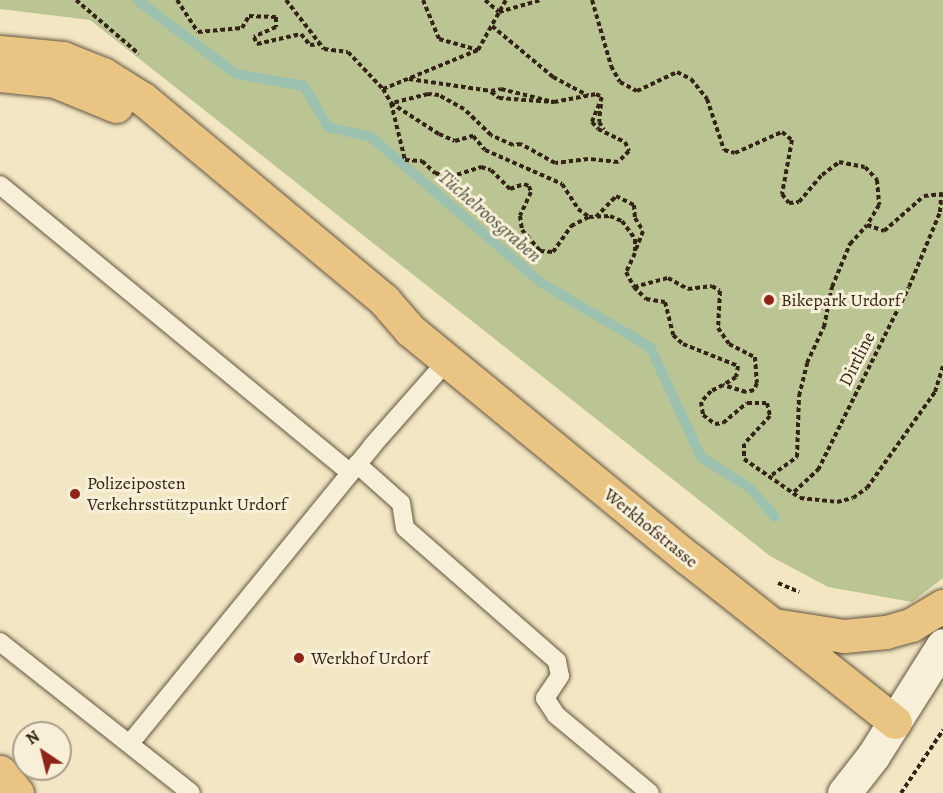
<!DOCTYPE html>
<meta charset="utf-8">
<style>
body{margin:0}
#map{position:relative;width:943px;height:793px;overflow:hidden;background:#f3e7c3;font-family:Alegreya,serif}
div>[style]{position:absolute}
.green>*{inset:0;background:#bbc594}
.stream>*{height:10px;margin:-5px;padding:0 5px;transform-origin:5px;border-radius:5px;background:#9cc1af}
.path>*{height:4px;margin-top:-2px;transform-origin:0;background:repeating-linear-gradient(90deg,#342415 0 4.5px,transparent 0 7.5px)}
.roads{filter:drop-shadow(0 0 2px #645540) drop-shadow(0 0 2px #645540)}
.service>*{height:18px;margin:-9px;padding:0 9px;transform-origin:9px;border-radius:9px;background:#f7efd8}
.secondary>*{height:33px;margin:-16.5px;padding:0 16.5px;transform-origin:16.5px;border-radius:16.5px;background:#f7efd8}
.primary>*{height:33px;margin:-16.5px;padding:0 16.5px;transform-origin:16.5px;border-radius:16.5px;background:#eac482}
.motorway>*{height:33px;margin:-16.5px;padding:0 16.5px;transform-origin:16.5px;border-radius:16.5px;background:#eac482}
.dots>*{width:16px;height:16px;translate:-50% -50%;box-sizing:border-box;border:3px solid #f7efd8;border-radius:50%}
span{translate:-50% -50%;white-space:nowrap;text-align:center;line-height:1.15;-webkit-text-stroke:6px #f7efd8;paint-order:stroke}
.poi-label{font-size:18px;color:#342415}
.left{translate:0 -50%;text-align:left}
.street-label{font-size:18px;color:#342415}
.water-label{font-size:20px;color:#535343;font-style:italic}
.north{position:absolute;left:12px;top:721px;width:60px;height:60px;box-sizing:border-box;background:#f7efd8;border:2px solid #a99e8a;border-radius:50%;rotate:325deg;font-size:16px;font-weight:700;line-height:24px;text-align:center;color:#342415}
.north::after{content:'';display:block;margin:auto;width:21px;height:27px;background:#8f2418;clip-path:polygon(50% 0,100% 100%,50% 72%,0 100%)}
</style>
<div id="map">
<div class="green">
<div style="clip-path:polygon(0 0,943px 0,943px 578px,912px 602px,828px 587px,770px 556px,90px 20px,0 9px)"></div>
</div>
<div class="stream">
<div style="left:137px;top:0;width:124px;rotate:36.8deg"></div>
<div style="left:236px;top:74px;width:69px;rotate:10deg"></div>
<div style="left:304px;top:86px;width:48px;rotate:59.7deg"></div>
<div style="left:328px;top:127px;width:44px;rotate:13.1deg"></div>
<div style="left:371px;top:137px;width:223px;rotate:40.6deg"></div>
<div style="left:540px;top:282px;width:128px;rotate:30.6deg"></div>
<div style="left:650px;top:347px;width:121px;rotate:65.1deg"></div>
<div style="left:701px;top:457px;width:58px;rotate:32.3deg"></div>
<div style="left:750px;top:488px;width:38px;rotate:49deg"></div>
</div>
<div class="path">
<div style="left:76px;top:0;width:83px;rotate:40.6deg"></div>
<div style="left:177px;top:0;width:38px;rotate:57deg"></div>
<div style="left:198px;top:32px;width:44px;rotate:-5.2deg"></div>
<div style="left:242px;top:28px;width:14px;rotate:-60deg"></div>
<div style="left:249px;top:16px;width:27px;rotate:2deg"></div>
<div style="left:276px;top:17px;width:10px;rotate:90deg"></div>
<div style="left:276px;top:27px;width:24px;rotate:156deg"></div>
<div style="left:254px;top:37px;width:8px;rotate:67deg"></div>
<div style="left:257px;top:44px;width:45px;rotate:-12.8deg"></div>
<div style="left:301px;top:34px;width:14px;rotate:51deg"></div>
<div style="left:310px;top:45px;width:10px;rotate:-6deg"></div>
<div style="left:286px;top:0;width:62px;rotate:52.2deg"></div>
<div style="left:324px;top:49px;width:24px;rotate:7deg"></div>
<div style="left:348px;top:52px;width:51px;rotate:46.6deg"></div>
<div style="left:383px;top:89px;width:16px;rotate:60deg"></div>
<div style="left:391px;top:103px;width:57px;rotate:32.9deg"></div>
<div style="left:439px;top:134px;width:17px;rotate:24deg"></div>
<div style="left:455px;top:141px;width:19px;rotate:-16deg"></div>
<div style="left:473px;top:136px;width:18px;rotate:49deg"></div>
<div style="left:485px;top:150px;width:84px;rotate:23.8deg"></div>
<div style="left:562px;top:184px;width:30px;rotate:57deg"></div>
<div style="left:578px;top:209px;width:14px;rotate:36deg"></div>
<div style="left:589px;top:217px;width:21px;rotate:-3deg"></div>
<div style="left:610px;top:216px;width:13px;rotate:23deg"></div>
<div style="left:622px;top:221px;width:22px;rotate:54deg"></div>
<div style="left:635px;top:239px;width:14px;rotate:90deg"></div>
<div style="left:635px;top:253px;width:21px;rotate:115deg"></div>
<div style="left:626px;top:272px;width:17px;rotate:62deg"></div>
<div style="left:634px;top:287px;width:35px;rotate:-15deg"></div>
<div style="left:668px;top:278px;width:23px;rotate:29deg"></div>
<div style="left:688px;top:289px;width:24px;rotate:-7deg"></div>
<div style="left:712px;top:286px;width:9px;rotate:32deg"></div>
<div style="left:720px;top:291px;width:37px;rotate:93deg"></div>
<div style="left:718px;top:328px;width:19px;rotate:55deg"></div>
<div style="left:729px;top:344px;width:29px;rotate:27deg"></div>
<div style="left:755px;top:357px;width:26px;rotate:86deg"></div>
<div style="left:757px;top:383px;width:8px;rotate:113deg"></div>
<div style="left:754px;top:390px;width:8px;rotate:166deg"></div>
<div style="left:746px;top:392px;width:24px;rotate:-163deg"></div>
<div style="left:723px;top:385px;width:13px;rotate:153deg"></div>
<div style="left:711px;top:391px;width:15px;rotate:132deg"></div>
<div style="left:701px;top:402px;width:13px;rotate:81deg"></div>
<div style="left:703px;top:415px;width:15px;rotate:37deg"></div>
<div style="left:715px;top:424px;width:8px;rotate:-7deg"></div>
<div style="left:723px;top:423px;width:31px;rotate:-40deg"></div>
<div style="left:747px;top:403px;width:20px"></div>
<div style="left:767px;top:403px;width:13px;rotate:77deg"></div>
<div style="left:770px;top:416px;width:38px;rotate:133deg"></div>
<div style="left:744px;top:444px;width:15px;rotate:90deg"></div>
<div style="left:744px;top:459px;width:68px;rotate:34.9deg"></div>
<div style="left:800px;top:498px;width:37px;rotate:6deg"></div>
<div style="left:837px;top:502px;width:16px;rotate:-14deg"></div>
<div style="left:853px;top:498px;width:17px;rotate:-36deg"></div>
<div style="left:867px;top:488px;width:118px;rotate:-54.7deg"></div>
<div style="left:935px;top:392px;width:27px;rotate:-73deg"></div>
<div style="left:423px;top:0;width:42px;rotate:67.7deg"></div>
<div style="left:439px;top:39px;width:41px;rotate:15.8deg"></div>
<div style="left:485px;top:0;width:18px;rotate:41deg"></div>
<div style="left:499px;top:12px;width:44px;rotate:-15.9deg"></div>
<div style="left:592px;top:0;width:69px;rotate:73.9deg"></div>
<div style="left:611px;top:66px;width:18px;rotate:61deg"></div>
<div style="left:620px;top:82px;width:19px;rotate:28deg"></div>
<div style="left:637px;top:91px;width:44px;rotate:-25.4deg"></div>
<div style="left:677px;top:72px;width:16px;rotate:27deg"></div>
<div style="left:691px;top:79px;width:26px;rotate:51deg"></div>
<div style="left:707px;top:99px;width:54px;rotate:71.6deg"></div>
<div style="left:724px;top:150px;width:11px;rotate:15deg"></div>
<div style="left:735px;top:153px;width:51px;rotate:-24.1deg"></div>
<div style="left:782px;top:132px;width:13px;rotate:39deg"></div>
<div style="left:792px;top:140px;width:55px;rotate:100.5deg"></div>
<div style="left:782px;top:194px;width:11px;rotate:52deg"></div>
<div style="left:789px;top:203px;width:10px;rotate:-6deg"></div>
<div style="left:799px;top:202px;width:35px;rotate:-50deg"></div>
<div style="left:822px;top:175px;width:21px;rotate:-37deg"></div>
<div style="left:839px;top:162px;width:26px;rotate:11deg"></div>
<div style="left:865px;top:167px;width:18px;rotate:47deg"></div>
<div style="left:877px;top:180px;width:25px;rotate:85deg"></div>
<div style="left:879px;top:205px;width:23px;rotate:121deg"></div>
<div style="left:867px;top:225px;width:18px;rotate:19deg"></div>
<div style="left:884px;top:231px;width:53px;rotate:-41.2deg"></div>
<div style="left:924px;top:196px;width:19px;rotate:-6deg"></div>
<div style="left:492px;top:26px;width:80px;rotate:39.9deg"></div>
<div style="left:553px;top:77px;width:40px;rotate:28deg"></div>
<div style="left:409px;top:79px;width:83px;rotate:8.3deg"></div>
<div style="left:491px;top:91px;width:10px;rotate:-11deg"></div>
<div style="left:501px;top:89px;width:55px;rotate:13.8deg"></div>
<div style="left:554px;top:102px;width:43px;rotate:-10.8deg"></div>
<div style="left:596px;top:94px;width:7px;rotate:27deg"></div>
<div style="left:602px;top:97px;width:27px;rotate:112deg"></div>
<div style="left:592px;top:122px;width:9px;rotate:49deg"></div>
<div style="left:598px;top:129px;width:30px;rotate:26deg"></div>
<div style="left:625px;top:142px;width:10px;rotate:66deg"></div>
<div style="left:629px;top:151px;width:16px;rotate:135deg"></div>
<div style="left:618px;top:162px;width:30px;rotate:-174deg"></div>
<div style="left:588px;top:159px;width:33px;rotate:173deg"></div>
<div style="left:555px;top:163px;width:39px;rotate:-151deg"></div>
<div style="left:521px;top:144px;width:8px;rotate:173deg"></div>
<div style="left:513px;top:145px;width:24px;rotate:-156deg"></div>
<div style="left:491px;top:135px;width:37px;rotate:-136deg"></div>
<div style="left:464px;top:109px;width:29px;rotate:-151deg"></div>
<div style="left:439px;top:95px;width:11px;rotate:-175deg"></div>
<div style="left:428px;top:94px;width:38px;rotate:166deg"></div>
<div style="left:391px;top:103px;width:59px;rotate:76.2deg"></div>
<div style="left:405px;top:160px;width:17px;rotate:3deg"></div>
<div style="left:422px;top:161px;width:18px;rotate:43deg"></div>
<div style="left:435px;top:173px;width:16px;rotate:15deg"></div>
<div style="left:450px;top:177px;width:33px;rotate:-18deg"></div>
<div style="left:481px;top:167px;width:10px;rotate:17deg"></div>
<div style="left:491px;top:170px;width:27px;rotate:45deg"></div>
<div style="left:510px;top:189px;width:15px;rotate:-20deg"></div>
<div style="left:524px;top:184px;width:5px;rotate:22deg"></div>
<div style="left:529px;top:186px;width:6px;rotate:72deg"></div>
<div style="left:531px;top:192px;width:26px;rotate:115deg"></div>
<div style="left:520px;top:216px;width:14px;rotate:82deg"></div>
<div style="left:522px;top:230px;width:28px;rotate:49deg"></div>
<div style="left:540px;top:251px;width:13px;rotate:4deg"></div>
<div style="left:553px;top:252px;width:32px;rotate:-55deg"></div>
<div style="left:571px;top:226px;width:20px;rotate:-27deg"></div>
<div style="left:383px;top:89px;width:103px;rotate:-22.3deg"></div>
<div style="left:478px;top:50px;width:57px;rotate:-60.8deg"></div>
<div style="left:491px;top:92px;width:10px;rotate:37deg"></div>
<div style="left:499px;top:98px;width:55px;rotate:4.2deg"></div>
<div style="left:601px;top:104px;width:18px;rotate:96deg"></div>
<div style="left:599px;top:122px;width:9px;rotate:58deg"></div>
<div style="left:596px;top:217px;width:29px;rotate:-46deg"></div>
<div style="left:616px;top:196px;width:20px;rotate:27deg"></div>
<div style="left:634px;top:205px;width:13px;rotate:86deg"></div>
<div style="left:635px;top:218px;width:15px;rotate:58deg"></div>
<div style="left:643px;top:231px;width:19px;rotate:111deg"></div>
<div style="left:634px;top:287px;width:17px;rotate:45deg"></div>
<div style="left:646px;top:299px;width:19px;rotate:9deg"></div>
<div style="left:665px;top:302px;width:34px;rotate:76deg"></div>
<div style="left:673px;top:335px;width:13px;rotate:42deg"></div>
<div style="left:683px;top:344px;width:59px;rotate:21.8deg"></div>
<div style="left:738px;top:366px;width:11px;rotate:100deg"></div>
<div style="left:736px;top:377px;width:15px;rotate:148deg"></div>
<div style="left:772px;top:475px;width:31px;rotate:-36deg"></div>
<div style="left:797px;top:457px;width:61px;rotate:-88.1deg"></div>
<div style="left:799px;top:396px;width:34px;rotate:-76deg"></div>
<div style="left:807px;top:363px;width:40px;rotate:-65deg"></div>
<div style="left:824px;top:327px;width:41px;rotate:-78.7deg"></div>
<div style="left:832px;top:287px;width:47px;rotate:-67.3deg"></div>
<div style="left:850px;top:244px;width:25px;rotate:-48deg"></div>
<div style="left:794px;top:492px;width:33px;rotate:-43deg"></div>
<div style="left:818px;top:470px;width:204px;rotate:-63.6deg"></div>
<div style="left:909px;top:287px;width:81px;rotate:-67.5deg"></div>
<div style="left:940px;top:212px;width:16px;rotate:-86deg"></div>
<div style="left:778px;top:583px;width:23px;rotate:23deg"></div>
<div style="left:901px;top:793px;width:76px;rotate:-56.3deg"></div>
</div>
<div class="roads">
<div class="service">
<div style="left:0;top:185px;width:453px;rotate:39.4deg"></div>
<div style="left:357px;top:464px;width:59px;rotate:41.6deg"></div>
<div style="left:401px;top:503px;width:25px;rotate:81deg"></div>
<div style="left:405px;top:528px;width:202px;rotate:41.2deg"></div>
<div style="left:557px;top:661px;width:15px;rotate:79deg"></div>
<div style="left:560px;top:676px;width:27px;rotate:124deg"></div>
<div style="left:545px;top:698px;width:20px;rotate:57deg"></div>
<div style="left:556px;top:715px;width:122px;rotate:39.7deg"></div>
<div style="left:0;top:642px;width:243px;rotate:38.3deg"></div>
<div style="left:131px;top:742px;width:382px;rotate:-50.8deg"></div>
<div style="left:372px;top:446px;width:113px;rotate:-48.6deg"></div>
</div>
<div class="secondary">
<div style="left:844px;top:793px;width:47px;rotate:-51.9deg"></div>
<div style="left:873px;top:756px;width:131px;rotate:-57.8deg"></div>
</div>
<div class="primary">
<div style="left:410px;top:330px;width:360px;rotate:39.4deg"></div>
<div style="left:688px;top:558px;width:264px;rotate:38.4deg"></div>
<div style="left:774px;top:625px;width:71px;rotate:8.9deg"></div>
<div style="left:844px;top:636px;width:42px;rotate:-5.4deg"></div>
<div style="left:886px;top:632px;width:26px;rotate:-16deg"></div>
<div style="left:911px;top:625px;width:37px;rotate:-31deg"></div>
</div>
<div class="motorway">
<div style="left:0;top:52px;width:63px;rotate:5.4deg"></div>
<div style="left:63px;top:58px;width:43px;rotate:21.8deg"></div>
<div style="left:103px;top:74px;width:47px;rotate:32deg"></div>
<div style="left:143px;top:99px;width:314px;rotate:39.8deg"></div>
<div style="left:384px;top:300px;width:40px;rotate:49deg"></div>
<div style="left:0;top:75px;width:55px;rotate:6.2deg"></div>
<div style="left:55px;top:81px;width:66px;rotate:22.3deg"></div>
<div style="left:0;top:772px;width:27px;rotate:51deg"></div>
</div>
</div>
<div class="dots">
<div style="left:769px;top:300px;background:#8f2418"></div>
<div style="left:75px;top:494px;background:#8f2418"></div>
<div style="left:299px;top:658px;background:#8f2418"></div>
</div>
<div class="poi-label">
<span class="left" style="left:781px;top:300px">Bikepark Urdorf</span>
<span class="left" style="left:87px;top:494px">Polizeiposten<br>Verkehrsstützpunkt Urdorf</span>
<span class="left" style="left:311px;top:658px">Werkhof Urdorf</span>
</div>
<div class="street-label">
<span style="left:857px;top:359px;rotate:-63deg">Dirtline</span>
<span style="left:651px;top:528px;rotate:39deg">Werkhofstrasse</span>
</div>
<div class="water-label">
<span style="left:490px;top:216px;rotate:41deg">Tüchelroosgraben</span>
</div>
<div class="north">N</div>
</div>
